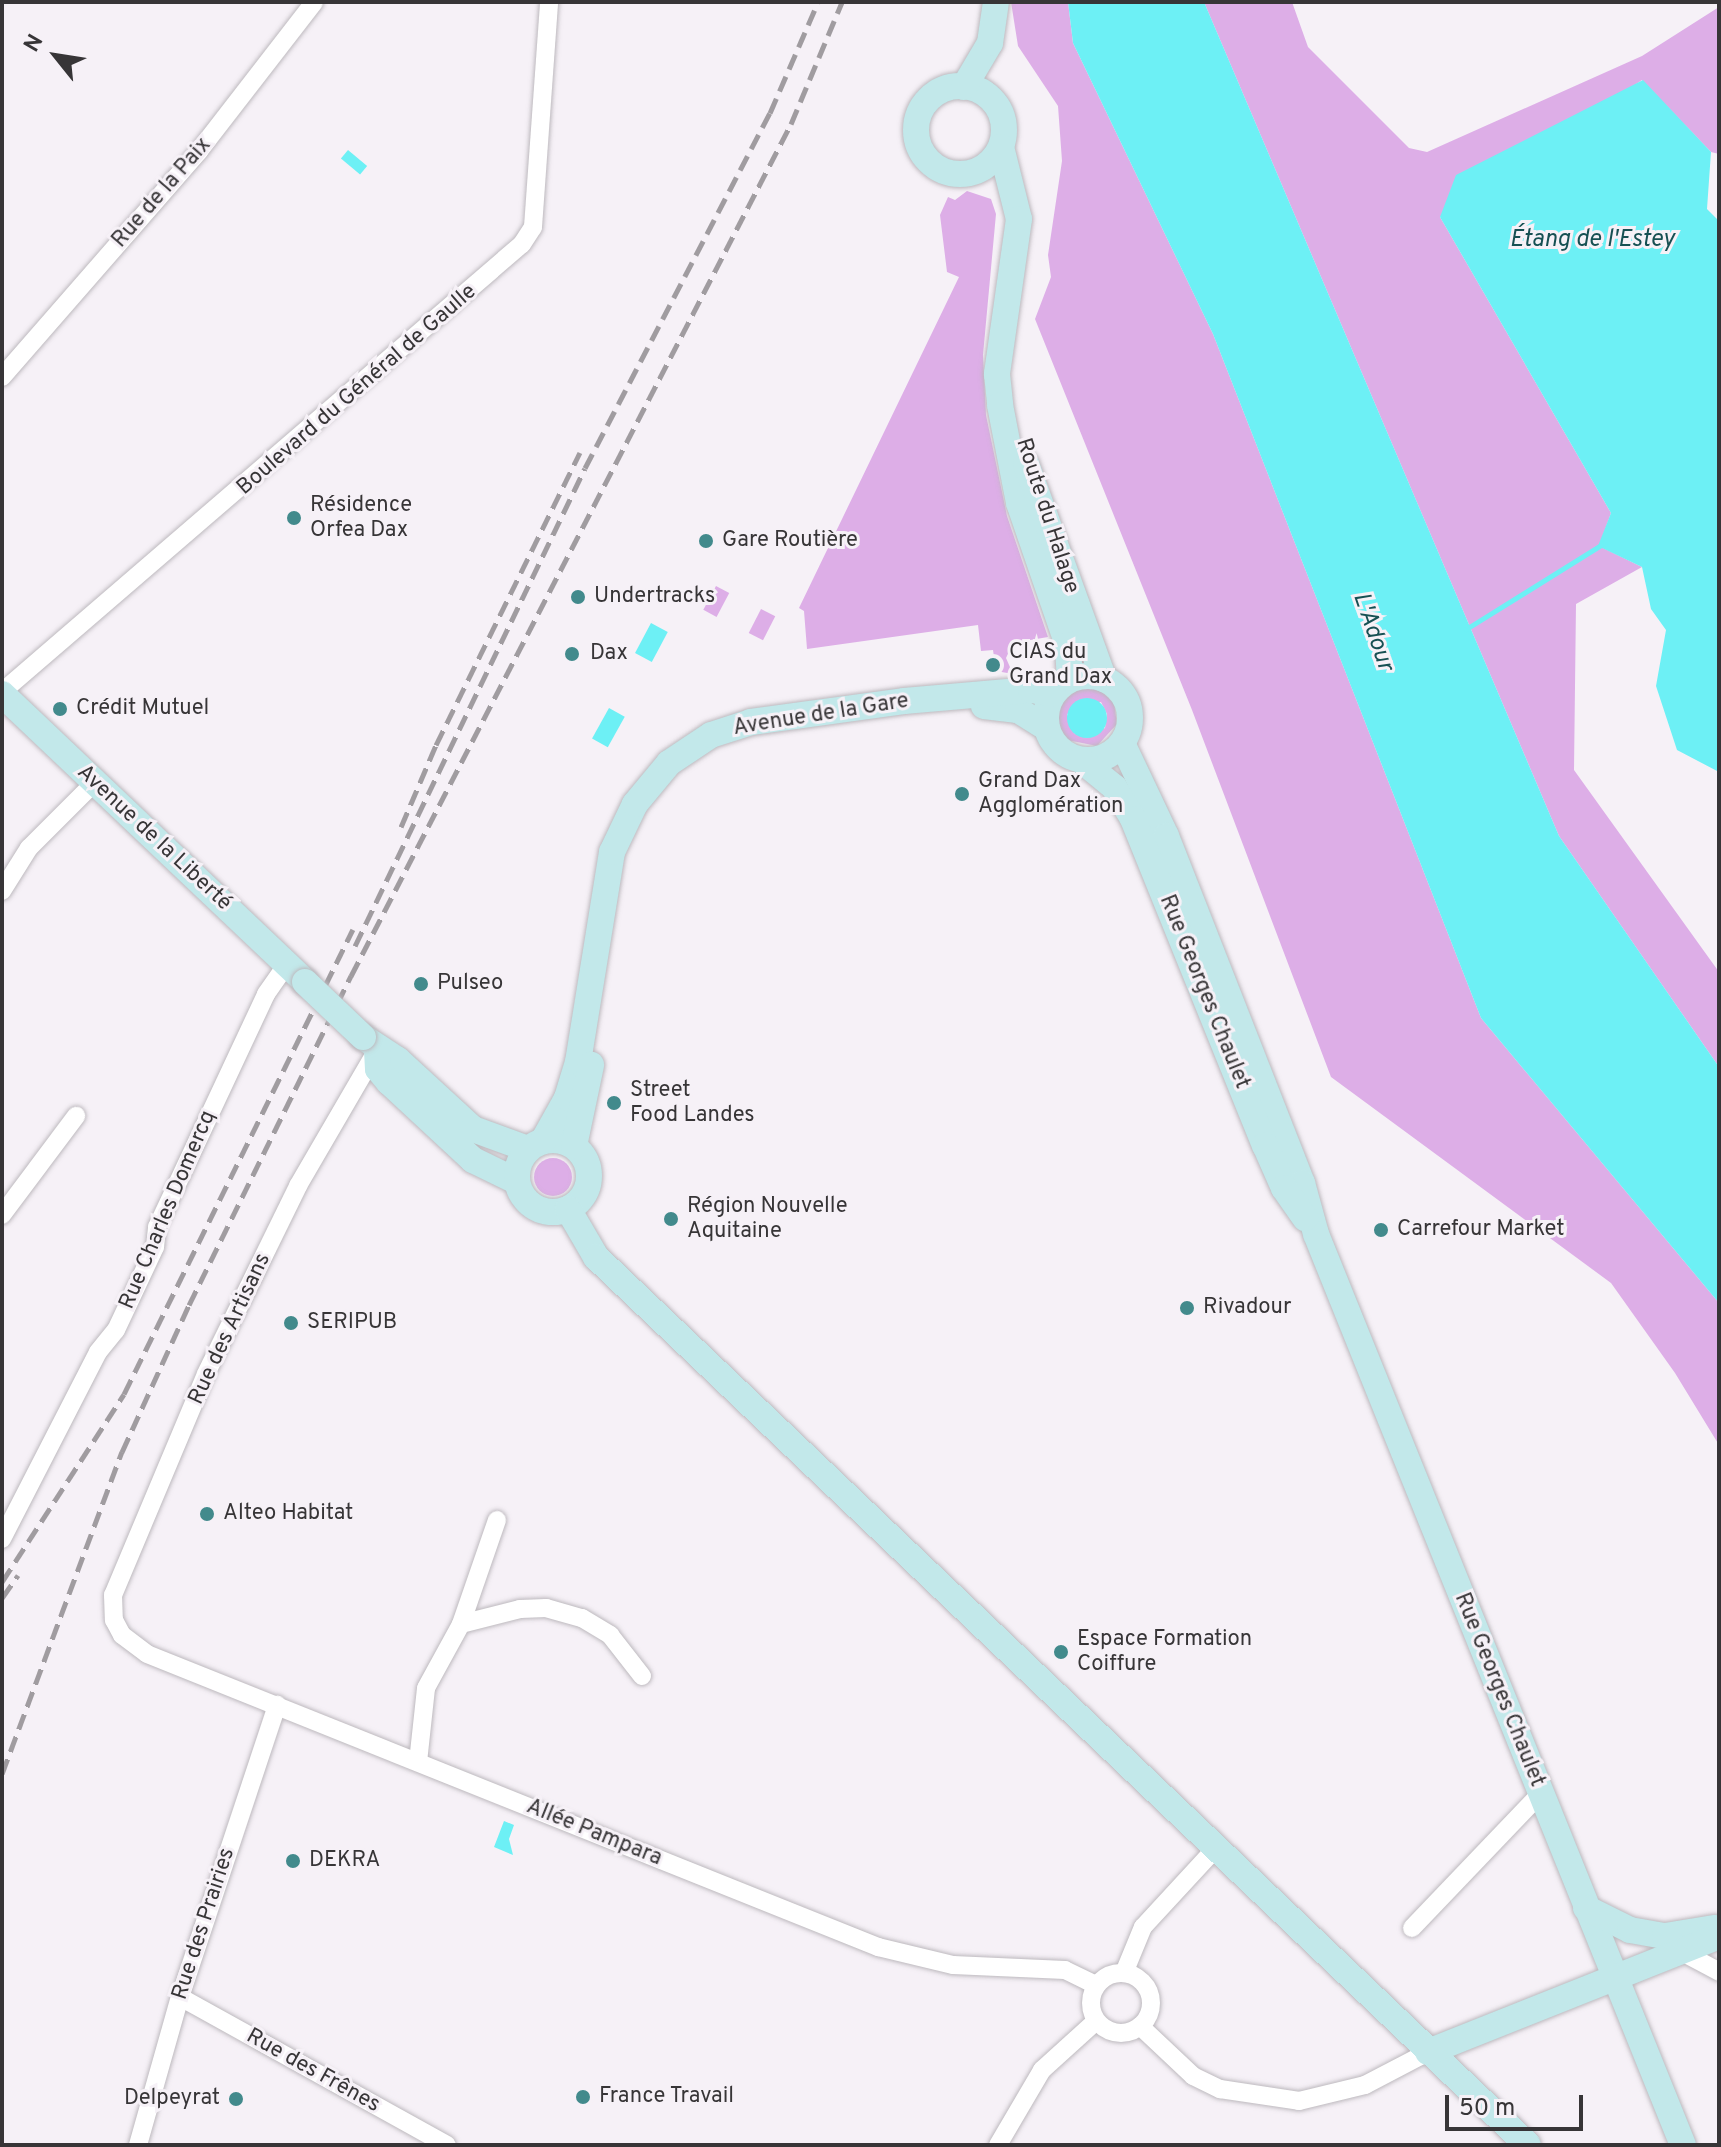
<!DOCTYPE html>
<meta charset="utf-8">
<style>
body{margin:0}
#map{position:relative;width:1721px;height:2147px;overflow:hidden;background:#f6f1f7;font-family:Overpass,sans-serif}
div>[style]{position:absolute}
.green>*{inset:0;background:#ddaee7;transform-origin:0 0}
.round{border-radius:50%}
.water>*{inset:0;background:#6df0f5;transform-origin:0 0}
.stream>*{height:5px;margin:-2.5px;padding:0 2.5px;transform-origin:2.5px;border-radius:2.5px;background:#6df0f5}
.roads{filter:drop-shadow(0 0 2px #bdb9be) drop-shadow(0 0 2px #bdb9be)}
.street>*{height:18px;margin:-9px;padding:0 9px;transform-origin:9px;border-radius:9px;background:#fff}
.street>.ring{margin:-9px;padding:0;box-sizing:content-box;background:none;border:18px solid #fff;border-radius:50%}
.secondary>*{height:26px;margin:-13px;padding:0 13px;transform-origin:13px;border-radius:13px;background:#c2e8ea}
.secondary>.ring{margin:-13px;padding:0;box-sizing:content-box;background:none;border:26px solid #c2e8ea;border-radius:50%}
.rail>*{height:5px;margin-top:-2.5px;transform-origin:0;background:repeating-linear-gradient(90deg,#a09ca0 0 16px,transparent 0 24px)}
.bridges{filter:drop-shadow(0 0 2px #bdb9be) drop-shadow(0 0 2px #bdb9be)}
.secondary-bridge>*{height:26px;margin:-13px;padding:0 13px;transform-origin:13px;border-radius:13px;background:#c2e8ea}
.dots>*{width:22px;height:22px;translate:-50% -50%;box-sizing:border-box;border:4px solid #f6f1f7;border-radius:50%}
span{translate:-50% -50%;white-space:nowrap;text-align:center;line-height:1.15;-webkit-text-stroke:6px #f6f1f7;paint-order:stroke}
.street-label{font-size:22px;color:#373537}
.poi-label{font-size:22px;color:#373537}
.left{translate:0 -50%;text-align:left}
.right{translate:-100% -50%;text-align:right}
.water-label{font-size:24px;color:#165053;font-style:italic}
.frame{position:absolute;inset:0;border:4px solid #373537;pointer-events:none}
.north{position:absolute;left:16px;top:16px;width:80px;height:80px;-webkit-text-stroke:6px #f6f1f7;paint-order:stroke;rotate:300deg;font-size:22px;font-weight:700;line-height:32px;text-align:center;color:#373537}
.north::after{content:'';display:block;margin:auto;width:28px;height:36px;background:#373537;clip-path:polygon(50% 0,100% 100%,50% 72%,0 100%)}
.scale{position:absolute;left:1445px;top:2095px;width:138px;height:36px;box-sizing:border-box;border:4px solid #373537;border-top:0;padding-left:10px;font-size:24px;line-height:28px;white-space:nowrap;color:#373537;-webkit-text-stroke:6px #f6f1f7;paint-order:stroke}
</style>
<div id="map">
<div class="green">
<div style="clip-path:polygon(1011px 2px,1068px 2px,1073px 43px,1213px 334px,1481px 1018px,1719px 1303px,1719px 1445px,1675px 1373px,1611px 1283px,1331px 1077px,1192px 710px,1035px 319px,1051px 277px,1048px 255px,1062px 161px,1058px 106px,1018px 46px)"></div>
<div style="clip-path:polygon(1204px 2px,1292px 2px,1308px 47px,1409px 148px,1427px 152px,1642px 56px,1719px 7px,1719px 154px,1711px 152px,1642px 80px,1440px 217px,1611px 513px,1599px 546px,1642px 567px,1576px 604px,1574px 770px,1719px 972px,1719px 1067px,1559px 836px)"></div>
<div style="clip-path:polygon(967px 191px,991px 199px,996px 214px,983px 355px,986px 415px,1007px 516px,1048px 637px,1013px 643px,1006px 658px,1013px 674px,996px 671px,993px 650px,981px 651px,978px 625px,807px 649px,804px 611px,799px 608px,959px 277px,947px 272px,940px 215px,948px 197px,955px 200px)"></div>
<div style="left:716px;top:586px;width:15px;height:27px;rotate:28deg"></div>
<div style="left:761px;top:609px;width:16px;height:27px;rotate:27deg"></div>
<div style="clip-path:polygon(evenodd,1078px 689px,1099px 689px,1114px 703px,1117px 724px,1097px 746px,1067px 740px,1057px 722px,1062px 702px,1078px 689px,1101px 702px,1107px 714px,1105px 728px,1087px 738px,1074px 733px,1067px 714px,1101px 702px)"></div>
<div class="round" style="left:534px;top:1158px;width:38px;height:38px"></div>
</div>
<div class="water">
<div style="clip-path:polygon(1068px 2px,1204px 2px,1559px 836px,1719px 1067px,1719px 1303px,1481px 1018px,1213px 334px,1073px 43px)"></div>
<div style="clip-path:polygon(1643px 80px,1711px 152px,1707px 209px,1719px 221px,1719px 772px,1677px 750px,1656px 686px,1666px 630px,1651px 609px,1642px 567px,1598px 546px,1611px 513px,1440px 217px,1456px 175px)"></div>
<div style="left:348px;top:150px;width:25px;height:11px;rotate:40deg"></div>
<div style="left:651px;top:623px;width:19px;height:34px;rotate:28deg"></div>
<div class="round" style="left:1067px;top:698px;width:40px;height:40px"></div>
<div style="left:609px;top:708px;width:18px;height:35px;rotate:29deg"></div>
<div style="clip-path:polygon(504px 1821px,514px 1825px,509px 1839px,513px 1855px,494px 1847px)"></div>
</div>
<div class="stream">
<div style="left:1466px;top:629px;width:163px;rotate:-31.9deg"></div>
</div>
<div class="roads">
<div class="street">
<div style="left:2px;top:377px;width:300px;rotate:-48.9deg"></div>
<div style="left:199px;top:151px;width:188px;rotate:-52.3deg"></div>
<div style="left:2px;top:692px;width:686px;rotate:-40.75deg"></div>
<div style="left:522px;top:244px;width:20px;rotate:-57deg"></div>
<div style="left:533px;top:227px;width:226px;rotate:-85.9deg"></div>
<div style="left:2px;top:891px;width:51px;rotate:-57.9deg"></div>
<div style="left:29px;top:848px;width:93px;rotate:-45deg"></div>
<div style="left:377px;top:1050px;width:157px;rotate:120.2deg"></div>
<div style="left:298px;top:1186px;width:209px;rotate:116.1deg"></div>
<div style="left:206px;top:1374px;width:240px;rotate:112.8deg"></div>
<div style="left:113px;top:1595px;width:25px;rotate:88deg"></div>
<div style="left:114px;top:1620px;width:17px;rotate:62deg"></div>
<div style="left:122px;top:1635px;width:31px;rotate:37deg"></div>
<div style="left:147px;top:1654px;width:788px;rotate:21.84deg"></div>
<div style="left:878px;top:1947px;width:77px;rotate:13.5deg"></div>
<div style="left:953px;top:1965px;width:112px;rotate:2.6deg"></div>
<div style="left:1065px;top:1970px;width:34px;rotate:26deg"></div>
<div style="left:2px;top:1215px;width:124px;rotate:-53.2deg"></div>
<div style="left:2px;top:1539px;width:210px;rotate:-62.8deg"></div>
<div style="left:98px;top:1352px;width:28px;rotate:-51deg"></div>
<div style="left:116px;top:1330px;width:92px;rotate:-64.8deg"></div>
<div style="left:155px;top:1247px;width:20px;rotate:-84deg"></div>
<div style="left:157px;top:1227px;width:257px;rotate:-64.9deg"></div>
<div style="left:266px;top:994px;width:37px;rotate:-55deg"></div>
<div style="left:461px;top:1624px;width:61px;rotate:-14.3deg"></div>
<div style="left:520px;top:1609px;width:26px;rotate:-2deg"></div>
<div style="left:546px;top:1608px;width:37px;rotate:16deg"></div>
<div style="left:582px;top:1618px;width:33px;rotate:31deg"></div>
<div style="left:610px;top:1635px;width:52px;rotate:52deg"></div>
<div style="left:418px;top:1762px;width:74px;rotate:-83.8deg"></div>
<div style="left:426px;top:1688px;width:73px;rotate:-61.3deg"></div>
<div style="left:461px;top:1624px;width:110px;rotate:-70.9deg"></div>
<div style="left:1412px;top:1928px;width:185px;rotate:-46.3deg"></div>
<div style="left:1684px;top:1953px;width:40px;rotate:28deg"></div>
<div class="ring" style="left:1091px;top:1973px;width:42px;height:42px"></div>
<div style="left:1124px;top:1973px;width:50px;rotate:-67.6deg"></div>
<div style="left:1143px;top:1927px;width:108px;rotate:-47.3deg"></div>
<div style="left:180px;top:1997px;width:305px;rotate:29deg"></div>
<div style="left:1140px;top:2026px;width:73px;rotate:43.3deg"></div>
<div style="left:1193px;top:2076px;width:30px;rotate:26deg"></div>
<div style="left:1220px;top:2089px;width:80px;rotate:8.6deg"></div>
<div style="left:1299px;top:2101px;width:68px;rotate:-13.6deg"></div>
<div style="left:1365px;top:2085px;width:71px;rotate:-27.6deg"></div>
<div style="left:138px;top:2145px;width:154px;rotate:-74.2deg"></div>
<div style="left:180px;top:1997px;width:308px;rotate:-71.6deg"></div>
<div style="left:998px;top:2145px;width:87px;rotate:-59.6deg"></div>
<div style="left:1042px;top:2070px;width:73px;rotate:-42.2deg"></div>
</div>
<div class="secondary">
<div class="ring" style="left:916px;top:86px;width:62px;height:62px"></div>
<div style="left:964px;top:87px;width:51px;rotate:-59.4deg"></div>
<div style="left:990px;top:43px;width:41px;rotate:-81.7deg"></div>
<div style="left:1001px;top:147px;width:74px;rotate:76deg"></div>
<div style="left:1019px;top:219px;width:157px;rotate:98.1deg"></div>
<div style="left:997px;top:374px;width:31px;rotate:84deg"></div>
<div style="left:1000px;top:405px;width:100px;rotate:79deg"></div>
<div style="left:1019px;top:503px;width:150px;rotate:71deg"></div>
<div style="left:1068px;top:645px;width:34px;rotate:87deg"></div>
<div style="left:1026px;top:464px;width:229px;rotate:70.1deg"></div>
<div class="ring" style="left:1046px;top:676px;width:58px;height:58px"></div>
<div style="left:2px;top:694px;width:418px;rotate:43.5deg"></div>
<div style="left:984px;top:706px;width:34px;rotate:7deg"></div>
<div style="left:1018px;top:710px;width:34px;rotate:32deg"></div>
<div style="left:1122px;top:743px;width:103px;rotate:64.7deg"></div>
<div style="left:1166px;top:836px;width:373px;rotate:68.6deg"></div>
<div style="left:1302px;top:1183px;width:53px;rotate:74.6deg"></div>
<div style="left:1316px;top:1234px;width:982px;rotate:68.06deg"></div>
<div style="left:1081px;top:760px;width:43px;rotate:39.3deg"></div>
<div style="left:1114px;top:787px;width:37px;rotate:59deg"></div>
<div style="left:1133px;top:819px;width:352px;rotate:68deg"></div>
<div style="left:1265px;top:1145px;width:47px;rotate:66.2deg"></div>
<div style="left:1284px;top:1188px;width:37px;rotate:55deg"></div>
<div style="left:363px;top:1037px;width:42px;rotate:33.3deg"></div>
<div style="left:398px;top:1060px;width:102px;rotate:42.6deg"></div>
<div style="left:473px;top:1129px;width:59px;rotate:20deg"></div>
<div style="left:377px;top:1050px;width:19px;rotate:87deg"></div>
<div style="left:378px;top:1069px;width:17px;rotate:50deg"></div>
<div style="left:389px;top:1082px;width:115px;rotate:42.9deg"></div>
<div style="left:473px;top:1160px;width:48px;rotate:26deg"></div>
<div class="ring" style="left:517px;top:1140px;width:46px;height:46px"></div>
<div style="left:543px;top:1141px;width:49px;rotate:-60.8deg"></div>
<div style="left:567px;top:1098px;width:38px;rotate:-73deg"></div>
<div style="left:578px;top:1062px;width:213px;rotate:-80.8deg"></div>
<div style="left:612px;top:852px;width:53px;rotate:-64.4deg"></div>
<div style="left:635px;top:804px;width:53px;rotate:-50.3deg"></div>
<div style="left:669px;top:763px;width:50px;rotate:-33.7deg"></div>
<div style="left:711px;top:735px;width:42px;rotate:-18deg"></div>
<div style="left:751px;top:722px;width:154px;rotate:-7.8deg"></div>
<div style="left:904px;top:701px;width:127px;rotate:-5deg"></div>
<div style="left:1031px;top:690px;width:22px;rotate:10deg"></div>
<div style="left:574px;top:1146px;width:83px;rotate:-78.1deg"></div>
<div style="left:568px;top:1209px;width:56px;rotate:59.7deg"></div>
<div style="left:596px;top:1257px;width:1287px;rotate:43.62deg"></div>
<div style="left:1586px;top:1908px;width:49px;rotate:26.6deg"></div>
<div style="left:1630px;top:1930px;width:36px;rotate:10deg"></div>
<div style="left:1665px;top:1936px;width:51px;rotate:-9.1deg"></div>
<div style="left:1428px;top:2052px;width:313px;rotate:-21.7deg"></div>
</div>
</div>
<div class="rail">
<div style="left:401px;top:827px;width:89px;rotate:-66.9deg"></div>
<div style="left:436px;top:745px;width:326px;rotate:-63.8deg"></div>
<div style="left:355px;top:946px;width:530px;rotate:-64.3deg"></div>
<div style="left:585px;top:468px;width:400px;rotate:-62.5deg"></div>
<div style="left:770px;top:113px;width:121px;rotate:-66.6deg"></div>
<div style="left:2px;top:1582px;width:224px;rotate:-57deg"></div>
<div style="left:124px;top:1394px;width:518px;rotate:-63.78deg"></div>
<div style="left:2px;top:1598px;width:28px;rotate:-55deg"></div>
<div style="left:2px;top:1774px;width:344px;rotate:-69.6deg"></div>
<div style="left:122px;top:1452px;width:162px;rotate:-65.5deg"></div>
<div style="left:189px;top:1305px;width:367px;rotate:-63.8deg"></div>
<div style="left:351px;top:976px;width:959px;rotate:-62.69deg"></div>
<div style="left:791px;top:124px;width:132px;rotate:-67.3deg"></div>
</div>
<div class="bridges">
<div class="secondary-bridge">
<div style="left:305px;top:982px;width:80px;rotate:43.5deg"></div>
</div>
</div>
<div class="dots">
<div style="left:294px;top:518px;background:#428a8c"></div>
<div style="left:706px;top:541px;background:#428a8c"></div>
<div style="left:578px;top:597px;background:#428a8c"></div>
<div style="left:572px;top:654px;background:#428a8c"></div>
<div style="left:993px;top:665px;background:#428a8c"></div>
<div style="left:60px;top:709px;background:#428a8c"></div>
<div style="left:962px;top:794px;background:#428a8c"></div>
<div style="left:421px;top:984px;background:#428a8c"></div>
<div style="left:614px;top:1103px;background:#428a8c"></div>
<div style="left:671px;top:1219px;background:#428a8c"></div>
<div style="left:1381px;top:1230px;background:#428a8c"></div>
<div style="left:1187px;top:1308px;background:#428a8c"></div>
<div style="left:291px;top:1323px;background:#428a8c"></div>
<div style="left:207px;top:1514px;background:#428a8c"></div>
<div style="left:1061px;top:1652px;background:#428a8c"></div>
<div style="left:293px;top:1861px;background:#428a8c"></div>
<div style="left:583px;top:2097px;background:#428a8c"></div>
<div style="left:236px;top:2099px;background:#428a8c"></div>
</div>
<div class="street-label">
<span style="left:162px;top:193px;rotate:-49deg">Rue de la Paix</span>
<span style="left:357px;top:390px;rotate:-41deg">Boulevard du Général de Gaulle</span>
<span style="left:1047px;top:516px;rotate:72deg">Route du Halage</span>
<span style="left:821px;top:715px;rotate:-9deg">Avenue de la Gare</span>
<span style="left:154px;top:838px;rotate:43deg">Avenue de la Liberté</span>
<span style="left:1204px;top:992px;rotate:68deg">Rue Georges Chaulet</span>
<span style="left:168px;top:1210px;rotate:-67deg">Rue Charles Domercq</span>
<span style="left:230px;top:1329px;rotate:-65deg">Rue des Artisans</span>
<span style="left:1499px;top:1690px;rotate:68deg">Rue Georges Chaulet</span>
<span style="left:594px;top:1833px;rotate:22deg">Allée Pampara</span>
<span style="left:204px;top:1924px;rotate:-72deg">Rue des Prairies</span>
<span style="left:313px;top:2071px;rotate:29deg">Rue des Frênes</span>
</div>
<div class="poi-label">
<span class="left" style="left:310px;top:518px">Résidence<br>Orfea Dax</span>
<span class="left" style="left:722px;top:541px">Gare Routière</span>
<span class="left" style="left:594px;top:597px">Undertracks</span>
<span class="left" style="left:1009px;top:665px">CIAS du<br>Grand Dax</span>
<span class="left" style="left:590px;top:654px">Dax</span>
<span class="left" style="left:76px;top:709px">Crédit Mutuel</span>
<span class="left" style="left:978px;top:794px">Grand Dax<br>Agglomération</span>
<span class="left" style="left:437px;top:984px">Pulseo</span>
<span class="left" style="left:630px;top:1103px">Street<br>Food Landes</span>
<span class="left" style="left:687px;top:1219px">Région Nouvelle<br>Aquitaine</span>
<span class="left" style="left:1397px;top:1230px">Carrefour Market</span>
<span class="left" style="left:1203px;top:1308px">Rivadour</span>
<span class="left" style="left:307px;top:1323px">SERIPUB</span>
<span class="left" style="left:223px;top:1514px">Alteo Habitat</span>
<span class="left" style="left:1077px;top:1652px">Espace Formation<br>Coiffure</span>
<span class="left" style="left:309px;top:1861px">DEKRA</span>
<span class="left" style="left:599px;top:2097px">France Travail</span>
<span class="right" style="left:220px;top:2099px">Delpeyrat</span>
</div>
<div class="water-label">
<span style="left:1592px;top:241px">Étang de l'Estey</span>
<span style="left:1372px;top:632px;rotate:71deg">L'Adour</span>
</div>
<div class="frame"></div>
<div class="north">N</div>
<div class="scale">50 m</div>
</div>
